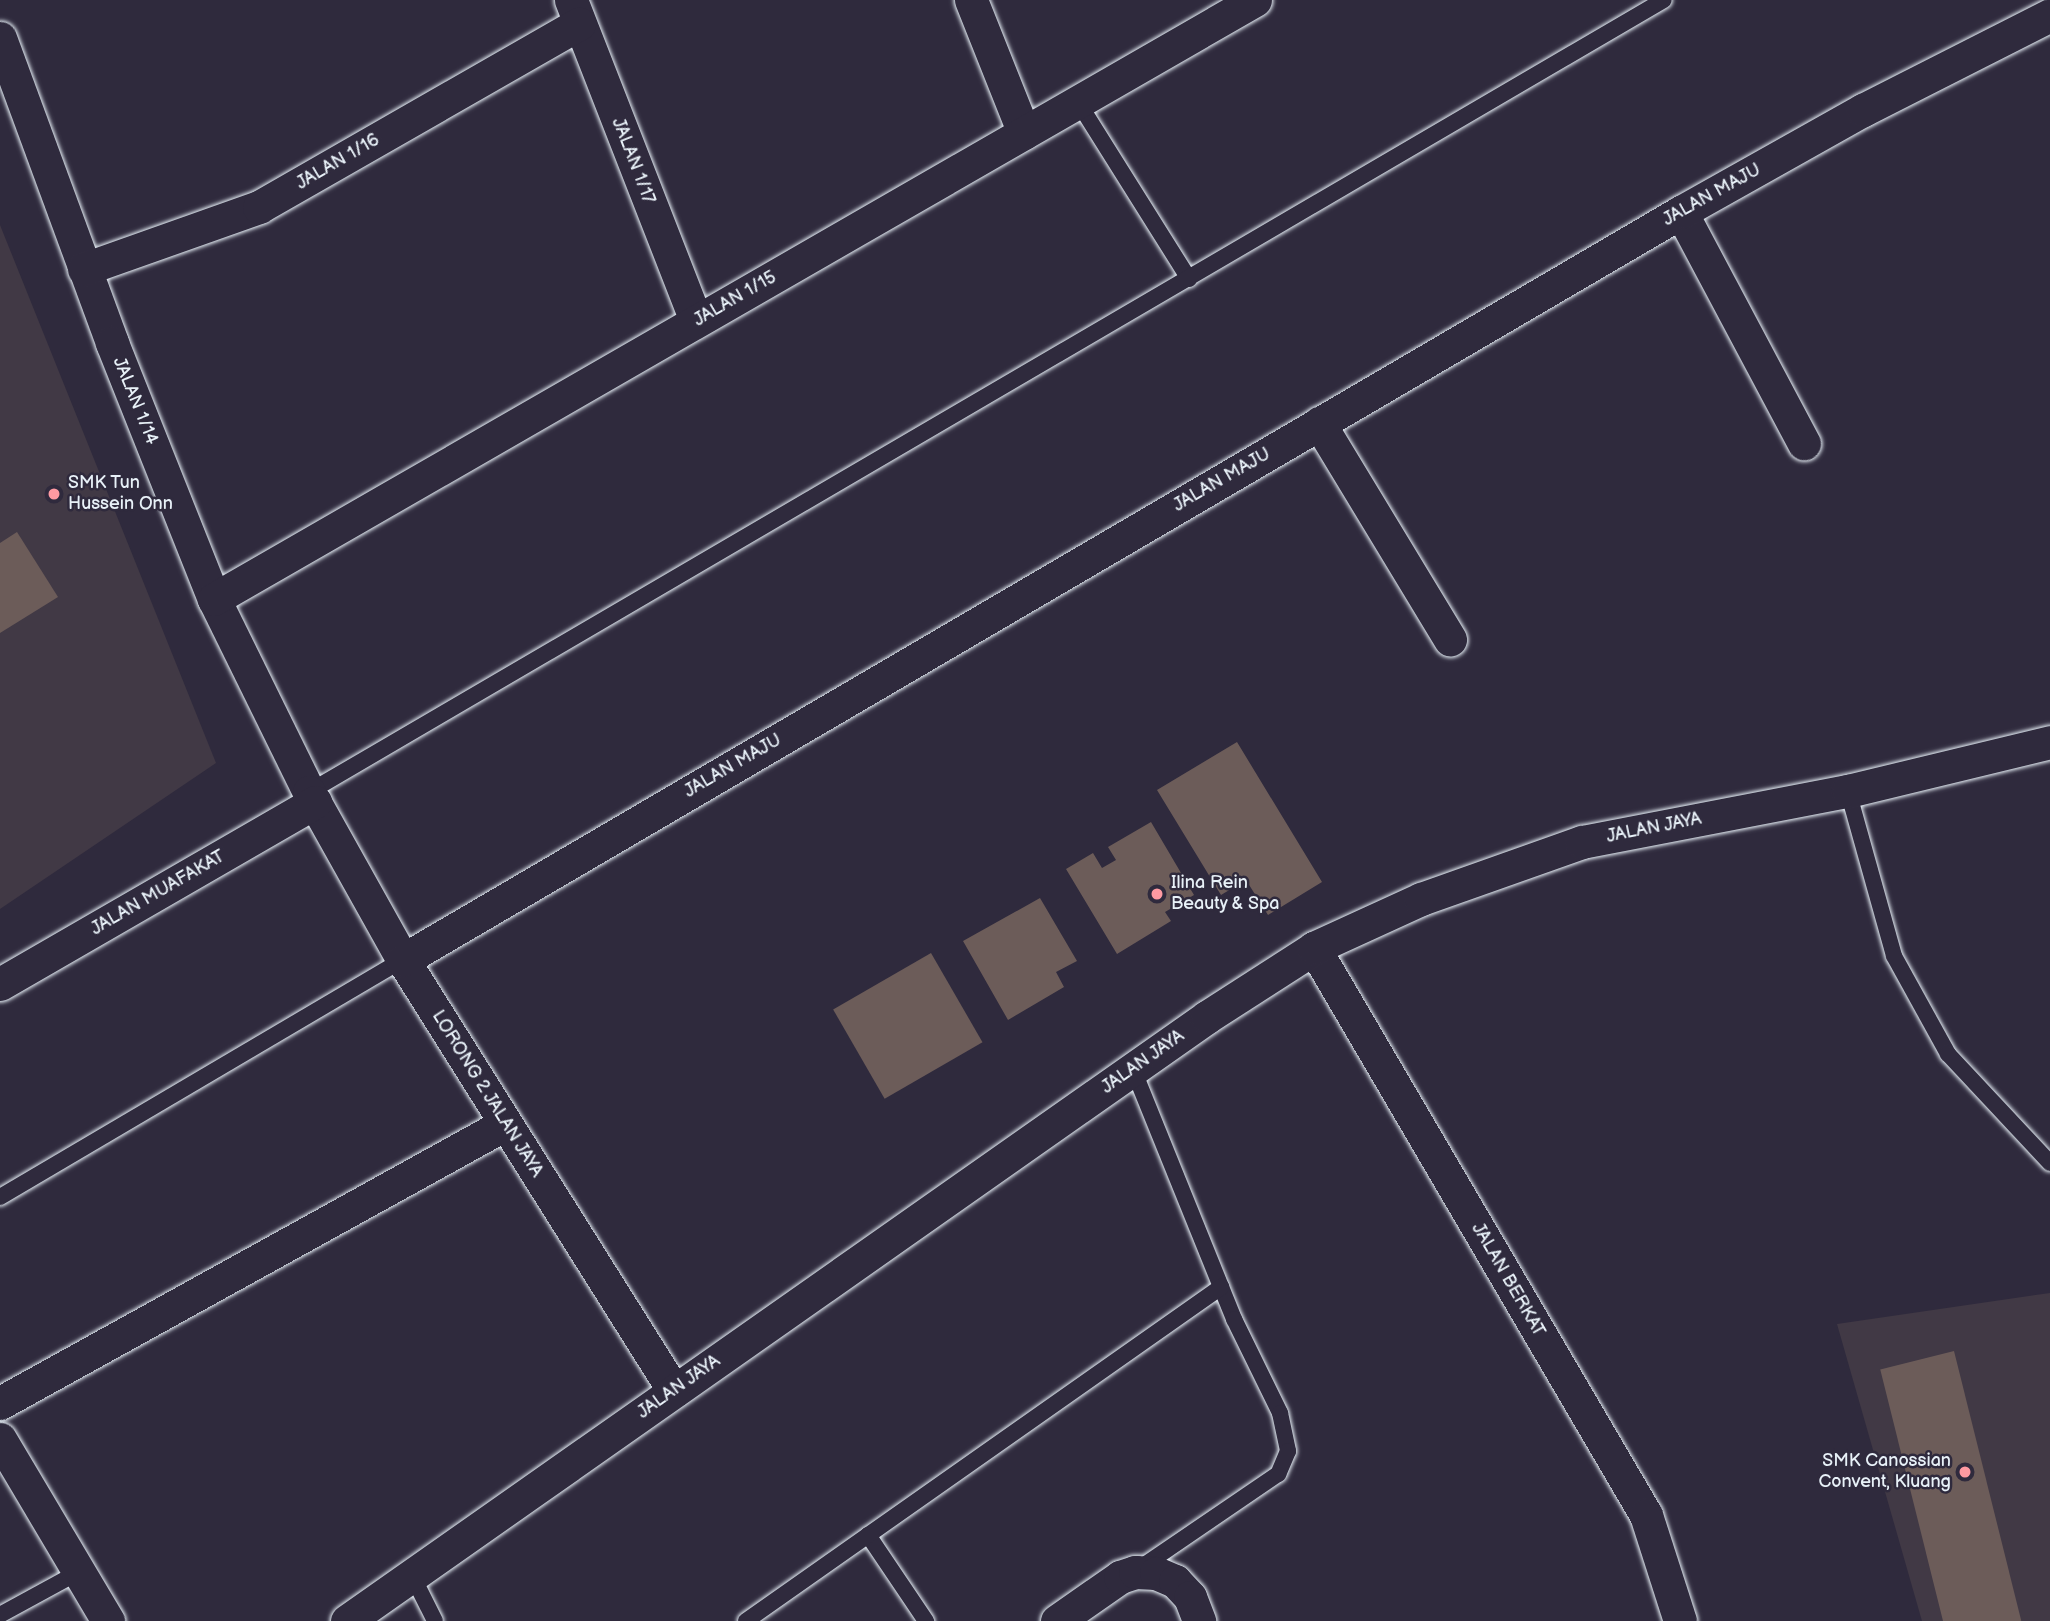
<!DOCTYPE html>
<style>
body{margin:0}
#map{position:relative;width:2050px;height:1621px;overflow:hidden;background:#2f2a3d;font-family:"Balsamiq Sans",sans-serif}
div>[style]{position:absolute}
.built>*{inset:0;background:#413945}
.building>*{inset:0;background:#6c5c59;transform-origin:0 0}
.roads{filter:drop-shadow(0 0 2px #e8f1f8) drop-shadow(0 0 2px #e8f1f8)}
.lane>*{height:16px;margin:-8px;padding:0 8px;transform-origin:8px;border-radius:8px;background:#2f2a3d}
.street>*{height:33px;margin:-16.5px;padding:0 16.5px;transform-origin:16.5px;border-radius:16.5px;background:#2f2a3d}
.dots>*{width:19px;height:19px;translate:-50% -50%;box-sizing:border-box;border:4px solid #2f2a3d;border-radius:50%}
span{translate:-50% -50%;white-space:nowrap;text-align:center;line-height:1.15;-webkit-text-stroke:5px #2f2a3d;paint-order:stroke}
.street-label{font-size:18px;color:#e8f1f8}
.poi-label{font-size:18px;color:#e8f1f8}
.left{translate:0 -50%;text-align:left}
.right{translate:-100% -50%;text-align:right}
</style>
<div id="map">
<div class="built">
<div style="clip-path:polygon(0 225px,216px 763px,0 909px)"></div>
<div style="clip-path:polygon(2050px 1293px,2050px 1621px,1922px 1621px,1837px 1324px)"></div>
</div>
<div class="building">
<div style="clip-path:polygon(17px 532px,58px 597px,0 633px,0 543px)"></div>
<div style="clip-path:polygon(1237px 742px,1322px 882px,1268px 915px,1246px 880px,1221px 895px,1157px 790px)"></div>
<div style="clip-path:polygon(1151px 822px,1194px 895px,1165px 912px,1171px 921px,1117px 954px,1066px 869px,1093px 853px,1102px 868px,1116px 860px,1108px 847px)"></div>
<div style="clip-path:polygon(1040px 898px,1077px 961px,1056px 972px,1064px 987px,1008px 1020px,963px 941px)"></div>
<div style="left:931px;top:953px;width:103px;height:113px;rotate:60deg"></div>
<div style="left:1954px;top:1351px;width:278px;height:76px;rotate:76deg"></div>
</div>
<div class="roads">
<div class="lane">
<div style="left:1078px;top:102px;width:209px;rotate:57.9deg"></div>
<div style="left:1848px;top:791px;width:171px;rotate:74.4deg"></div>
<div style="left:1894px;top:956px;width:112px;rotate:61.1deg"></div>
<div style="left:1948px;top:1054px;width:149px;rotate:46.9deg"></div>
<div style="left:309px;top:792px;width:1569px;rotate:-30.31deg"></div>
<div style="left:1133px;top:1069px;width:270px;rotate:68deg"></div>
<div style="left:1234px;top:1319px;width:105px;rotate:63.9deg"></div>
<div style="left:1280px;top:1413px;width:39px;rotate:78deg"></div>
<div style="left:1288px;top:1451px;width:25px;rotate:113deg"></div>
<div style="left:1278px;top:1474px;width:167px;rotate:145.7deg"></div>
<div style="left:0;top:1197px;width:468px;rotate:-30.5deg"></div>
<div style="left:868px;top:1535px;width:104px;rotate:56deg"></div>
<div style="left:412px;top:1575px;width:51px;rotate:63.4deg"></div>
<div style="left:0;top:1615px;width:90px;rotate:-28.6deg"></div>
<div style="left:746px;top:1621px;width:581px;rotate:-35.11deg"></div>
</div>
<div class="street">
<div style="left:571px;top:0;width:344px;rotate:68.7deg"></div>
<div style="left:971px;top:0;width:143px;rotate:68.3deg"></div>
<div style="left:0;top:38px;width:325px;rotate:69.8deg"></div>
<div style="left:112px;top:343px;width:276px;rotate:68.3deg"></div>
<div style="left:214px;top:599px;width:215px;rotate:63.8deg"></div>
<div style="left:309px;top:792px;width:193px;rotate:60.8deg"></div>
<div style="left:403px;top:960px;width:509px;rotate:57.84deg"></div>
<div style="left:1681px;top:212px;width:262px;rotate:62deg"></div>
<div style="left:84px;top:269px;width:186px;rotate:-19.5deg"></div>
<div style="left:259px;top:207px;width:369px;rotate:-29.8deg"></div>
<div style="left:1319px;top:423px;width:253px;rotate:58.8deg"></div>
<div style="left:214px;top:599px;width:1201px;rotate:-29.92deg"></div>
<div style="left:1314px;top:948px;width:657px;rotate:59.65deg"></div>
<div style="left:1646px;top:1515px;width:111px;rotate:72.2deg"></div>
<div style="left:403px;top:960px;width:1481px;rotate:-30.34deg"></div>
<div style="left:1681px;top:212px;width:209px;rotate:-29.3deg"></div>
<div style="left:1863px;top:110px;width:210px;rotate:-26.9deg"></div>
<div style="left:0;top:984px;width:364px;rotate:-30deg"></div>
<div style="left:0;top:1403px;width:577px;rotate:-28.92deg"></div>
<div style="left:0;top:1439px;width:212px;rotate:59.3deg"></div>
<div style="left:347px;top:1621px;width:1051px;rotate:-35.08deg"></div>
<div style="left:1207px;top:1017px;width:127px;rotate:-32.8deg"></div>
<div style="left:1314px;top:948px;width:118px;rotate:-24.6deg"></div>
<div style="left:1421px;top:899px;width:171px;rotate:-19.5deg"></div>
<div style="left:1582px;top:842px;width:271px;rotate:-10.9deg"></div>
<div style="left:1848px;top:791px;width:208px;rotate:-13.6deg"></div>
<div style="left:1057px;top:1621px;width:77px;rotate:-34.9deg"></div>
<div style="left:1120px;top:1577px;width:16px;rotate:-18deg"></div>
<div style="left:1135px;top:1572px;width:21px;rotate:3deg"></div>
<div style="left:1156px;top:1573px;width:21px;rotate:23deg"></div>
<div style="left:1175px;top:1581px;width:22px;rotate:47deg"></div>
<div style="left:1190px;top:1597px;width:26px;rotate:69deg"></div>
</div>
</div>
<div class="dots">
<div style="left:54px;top:494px;background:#ff9aa2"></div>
<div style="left:1157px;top:894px;background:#ff9aa2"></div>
<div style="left:1965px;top:1472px;background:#ff9aa2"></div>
</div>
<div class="street-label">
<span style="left:633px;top:161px;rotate:69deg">JALAN 1/17</span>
<span style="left:338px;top:162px;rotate:-30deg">JALAN 1/16</span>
<span style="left:1712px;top:195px;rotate:-29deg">JALAN MAJU</span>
<span style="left:735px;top:299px;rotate:-30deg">JALAN 1/15</span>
<span style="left:135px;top:401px;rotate:68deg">JALAN 1/14</span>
<span style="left:1222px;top:480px;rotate:-30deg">JALAN MAJU</span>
<span style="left:733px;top:766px;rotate:-30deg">JALAN MAJU</span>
<span style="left:1654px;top:828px;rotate:-11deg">JALAN JAYA</span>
<span style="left:158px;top:893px;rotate:-30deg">JALAN MUAFAKAT</span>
<span style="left:1143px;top:1062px;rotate:-35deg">JALAN JAYA</span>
<span style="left:487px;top:1094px;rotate:58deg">LORONG 2 JALAN JAYA</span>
<span style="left:1508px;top:1280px;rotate:60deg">JALAN BERKAT</span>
<span style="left:679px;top:1387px;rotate:-35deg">JALAN JAYA</span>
</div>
<div class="poi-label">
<span class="left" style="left:68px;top:494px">SMK Tun<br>Hussein Onn</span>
<span class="left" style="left:1171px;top:894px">Ilina Rein<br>Beauty &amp; Spa</span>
<span class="right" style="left:1951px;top:1472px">SMK Canossian<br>Convent, Kluang</span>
</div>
</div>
